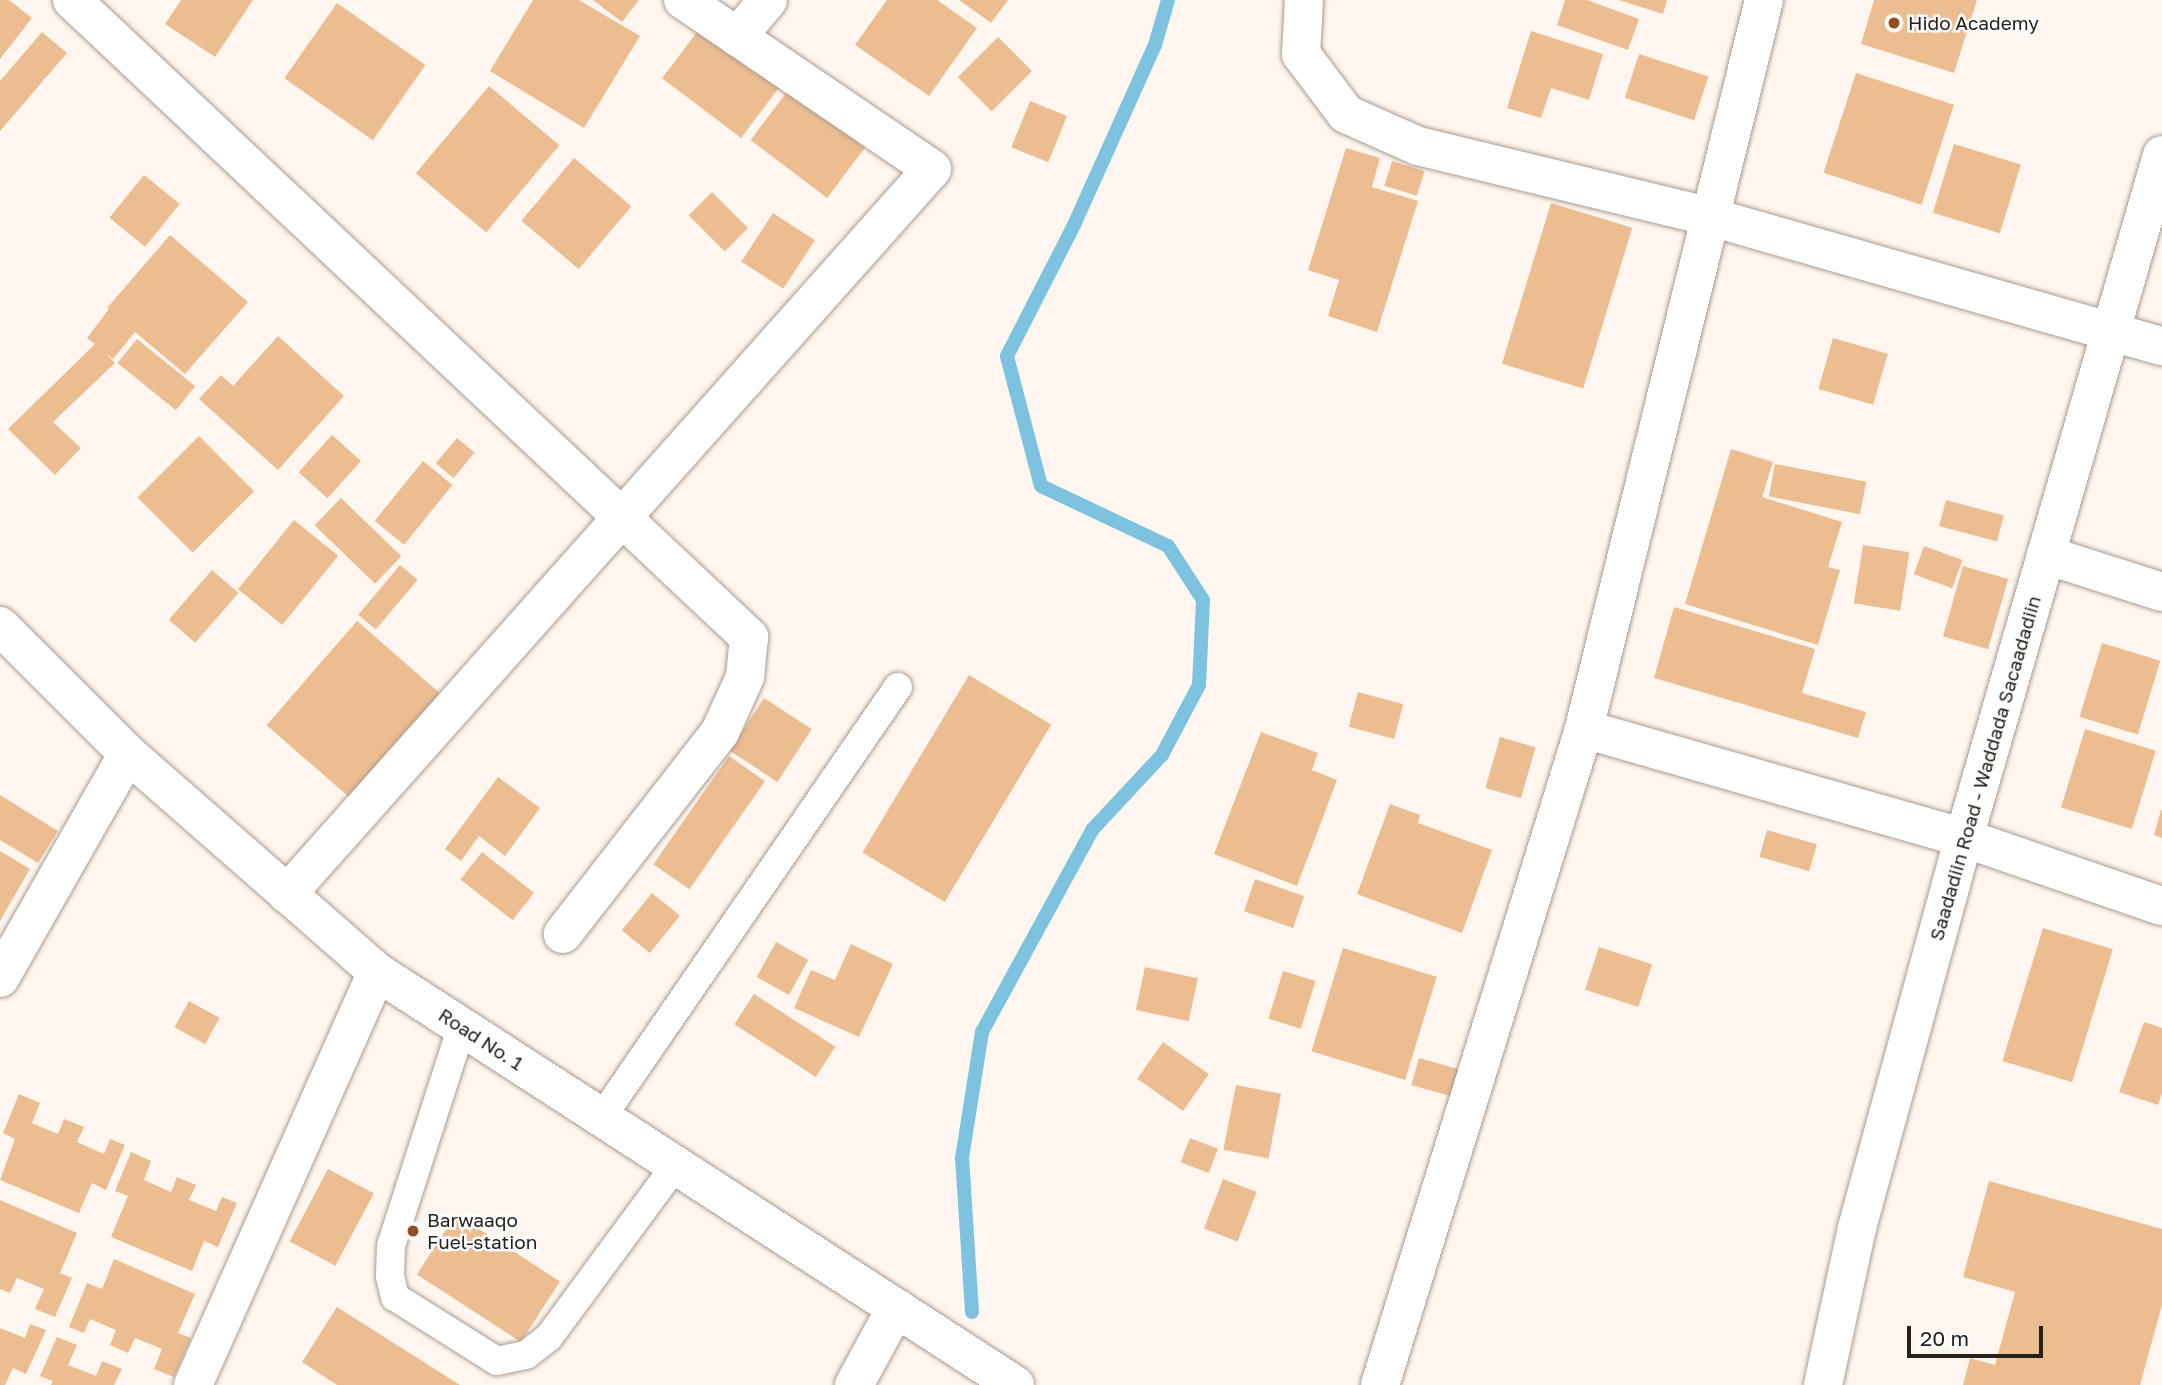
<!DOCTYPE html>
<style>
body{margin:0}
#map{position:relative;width:2162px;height:1385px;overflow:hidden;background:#fff6ef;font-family:"Golos Text",sans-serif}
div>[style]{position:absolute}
.stream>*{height:14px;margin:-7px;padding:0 7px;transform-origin:7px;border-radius:7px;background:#7dc2de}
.building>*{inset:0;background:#ecbd90;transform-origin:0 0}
.roads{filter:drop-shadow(0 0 2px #a99c91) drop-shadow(0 0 2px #a99c91)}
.lane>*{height:28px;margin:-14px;padding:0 14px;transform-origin:14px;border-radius:14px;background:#fff}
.street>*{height:38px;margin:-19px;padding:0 19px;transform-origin:19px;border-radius:19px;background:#fff}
.highway>*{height:38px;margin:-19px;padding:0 19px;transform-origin:19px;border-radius:19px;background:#fff}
.dots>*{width:19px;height:19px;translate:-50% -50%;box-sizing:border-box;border:4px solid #fff;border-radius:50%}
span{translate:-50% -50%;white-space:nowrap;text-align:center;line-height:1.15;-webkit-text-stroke:5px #fff;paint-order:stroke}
.poi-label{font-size:19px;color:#24201b}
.left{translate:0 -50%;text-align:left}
.street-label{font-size:19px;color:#24201b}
.scale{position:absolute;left:1907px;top:1326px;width:136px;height:32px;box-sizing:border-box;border:4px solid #24201b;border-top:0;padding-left:9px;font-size:21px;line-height:24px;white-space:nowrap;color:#24201b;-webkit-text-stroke:5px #fff;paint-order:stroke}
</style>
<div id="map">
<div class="stream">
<div style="left:972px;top:1312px;width:154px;rotate:-93.7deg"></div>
<div style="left:962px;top:1158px;width:128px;rotate:-81deg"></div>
<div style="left:982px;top:1032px;width:230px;rotate:-61.4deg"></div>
<div style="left:1092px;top:830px;width:103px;rotate:-47deg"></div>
<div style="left:1162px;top:755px;width:79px;rotate:-62.1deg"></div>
<div style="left:1199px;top:685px;width:85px;rotate:-87.3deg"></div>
<div style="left:1203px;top:600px;width:64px;rotate:-122.9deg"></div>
<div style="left:1168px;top:546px;width:140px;rotate:-154.7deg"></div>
<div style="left:1041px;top:486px;width:134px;rotate:-104.7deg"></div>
<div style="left:1007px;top:356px;width:147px;rotate:-62.9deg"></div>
<div style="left:1074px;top:225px;width:197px;rotate:-65.8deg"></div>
<div style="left:1155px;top:45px;width:47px;rotate:-73.9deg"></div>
</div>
<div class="building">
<div style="clip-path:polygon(0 0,9px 0,32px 18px,0 59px)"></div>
<div style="clip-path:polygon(181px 0,253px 0,215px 57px,165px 24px)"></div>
<div style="clip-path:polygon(533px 0,579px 0,640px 36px,584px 128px,490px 71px)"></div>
<div style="clip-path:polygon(593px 0,639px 0,622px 22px)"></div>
<div style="clip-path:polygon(887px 0,937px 0,977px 28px,929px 96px,855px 45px)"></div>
<div style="clip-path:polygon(959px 0,1008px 0,991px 23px)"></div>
<div style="clip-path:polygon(1565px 0,1587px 0,1639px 19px,1628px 50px,1557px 25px)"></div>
<div style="clip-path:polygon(1619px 0,1667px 0,1663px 14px)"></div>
<div style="clip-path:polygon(1874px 0,1977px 0,1954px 73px,1861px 44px)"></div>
<div style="left:337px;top:3px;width:108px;height:92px;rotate:35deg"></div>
<div style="left:703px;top:24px;width:99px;height:68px;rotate:37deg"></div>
<div style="clip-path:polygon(1531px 31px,1603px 54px,1589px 100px,1551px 88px,1541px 118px,1507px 108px)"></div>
<div style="clip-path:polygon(42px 32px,67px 53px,0 131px,0 81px)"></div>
<div style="left:998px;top:37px;width:48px;height:57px;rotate:45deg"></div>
<div style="left:1639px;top:54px;width:73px;height:46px;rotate:18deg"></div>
<div style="left:1856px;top:73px;width:103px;height:105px;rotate:18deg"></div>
<div style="left:792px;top:85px;width:96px;height:69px;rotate:37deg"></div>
<div style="left:489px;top:86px;width:92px;height:114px;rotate:40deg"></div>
<div style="left:1030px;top:101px;width:40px;height:50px;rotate:22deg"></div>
<div style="left:1954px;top:144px;width:70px;height:72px;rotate:17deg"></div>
<div style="clip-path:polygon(1346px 148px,1380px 158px,1372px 187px,1418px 201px,1377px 332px,1328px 316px,1339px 280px,1308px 270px)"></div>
<div style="left:574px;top:158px;width:75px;height:82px;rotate:40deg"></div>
<div style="left:1392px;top:161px;width:34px;height:26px;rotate:17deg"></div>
<div style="left:144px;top:175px;width:46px;height:55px;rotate:39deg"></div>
<div style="left:712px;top:192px;width:51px;height:33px;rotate:45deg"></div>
<div style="left:1551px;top:203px;width:85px;height:168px;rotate:17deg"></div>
<div style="left:773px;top:213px;width:50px;height:58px;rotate:33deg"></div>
<div style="clip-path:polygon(170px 235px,248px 302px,185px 374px,135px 332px,113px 359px,106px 353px,115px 363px,53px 422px,81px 448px,55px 475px,8px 429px,95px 344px,87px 338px,109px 309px,107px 308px)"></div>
<div style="clip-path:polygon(278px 336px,344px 396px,278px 470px,199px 399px,221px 375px,233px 386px)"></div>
<div style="left:1833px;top:338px;width:57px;height:53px;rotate:16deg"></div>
<div style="left:137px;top:339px;width:75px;height:31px;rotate:39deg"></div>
<div style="left:332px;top:435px;width:39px;height:50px;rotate:42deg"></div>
<div style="left:199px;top:436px;width:78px;height:87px;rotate:45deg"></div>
<div style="left:457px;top:438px;width:23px;height:33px;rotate:40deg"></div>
<div style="clip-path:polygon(1731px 449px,1773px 462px,1762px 497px,1842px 522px,1828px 567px,1840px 570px,1818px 645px,1685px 604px)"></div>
<div style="left:423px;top:461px;width:38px;height:77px;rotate:39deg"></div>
<div style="left:1775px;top:464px;width:93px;height:33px;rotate:11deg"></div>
<div style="left:341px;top:498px;width:84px;height:38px;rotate:44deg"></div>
<div style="left:1946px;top:500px;width:60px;height:27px;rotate:15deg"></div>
<div style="left:294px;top:520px;width:57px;height:89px;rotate:39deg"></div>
<div style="left:1863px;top:545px;width:47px;height:59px;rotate:9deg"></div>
<div style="left:1924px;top:546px;width:41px;height:30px;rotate:20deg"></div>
<div style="left:400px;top:565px;width:23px;height:65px;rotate:40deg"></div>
<div style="left:1963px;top:566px;width:47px;height:73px;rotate:16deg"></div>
<div style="left:212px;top:570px;width:35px;height:66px;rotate:41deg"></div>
<div style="clip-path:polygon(1674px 607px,1815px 649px,1802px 693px,1866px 712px,1858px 738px,1654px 678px)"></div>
<div style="left:357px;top:621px;width:113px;height:138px;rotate:41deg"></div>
<div style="left:2102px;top:643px;width:61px;height:77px;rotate:17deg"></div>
<div style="left:969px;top:675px;width:96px;height:207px;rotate:31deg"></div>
<div style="left:1358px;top:692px;width:47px;height:36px;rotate:15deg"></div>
<div style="left:764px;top:698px;width:57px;height:63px;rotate:33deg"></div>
<div style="left:2085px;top:729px;width:74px;height:82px;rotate:17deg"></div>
<div style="clip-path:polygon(1261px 732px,1318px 753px,1312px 770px,1337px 780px,1297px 886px,1214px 854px)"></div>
<div style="left:1500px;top:737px;width:37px;height:53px;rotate:16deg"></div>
<div style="left:729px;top:756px;width:44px;height:132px;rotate:35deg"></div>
<div style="clip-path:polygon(498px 777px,540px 808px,505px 856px,479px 836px,461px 861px,445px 849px)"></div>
<div style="clip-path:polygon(0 795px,58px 831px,38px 863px,0 840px)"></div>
<div style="clip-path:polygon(1390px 804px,1420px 815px,1418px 823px,1492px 850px,1462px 933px,1357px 894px)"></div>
<div style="clip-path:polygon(2161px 810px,2162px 810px,2162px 838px,2154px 835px)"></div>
<div style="left:1767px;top:830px;width:52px;height:28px;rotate:16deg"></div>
<div style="clip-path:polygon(0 851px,30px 869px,0 921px)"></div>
<div style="left:482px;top:852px;width:66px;height:35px;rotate:38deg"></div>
<div style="left:1255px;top:879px;width:52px;height:34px;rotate:19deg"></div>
<div style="left:652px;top:893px;width:36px;height:48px;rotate:39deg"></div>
<div style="left:2043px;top:928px;width:73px;height:139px;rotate:17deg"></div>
<div style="left:776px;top:942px;width:37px;height:40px;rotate:29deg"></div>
<div style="clip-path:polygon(851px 944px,893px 964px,859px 1037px,794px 1008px,811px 970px,835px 980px)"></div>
<div style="left:1599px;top:947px;width:56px;height:45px;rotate:18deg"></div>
<div style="left:1343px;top:948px;width:98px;height:108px;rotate:17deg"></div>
<div style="left:1145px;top:967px;width:54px;height:44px;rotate:12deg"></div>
<div style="left:1283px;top:971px;width:34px;height:50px;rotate:17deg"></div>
<div style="left:754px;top:994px;width:97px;height:36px;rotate:33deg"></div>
<div style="left:189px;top:1001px;width:35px;height:30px;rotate:29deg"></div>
<div style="clip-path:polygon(2144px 1022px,2162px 1028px,2162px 1093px,2158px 1105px,2119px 1092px)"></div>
<div style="left:1163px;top:1042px;width:56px;height:45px;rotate:35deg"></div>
<div style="left:1419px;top:1058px;width:43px;height:28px;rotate:16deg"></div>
<div style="left:1236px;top:1085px;width:46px;height:66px;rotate:11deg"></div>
<div style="clip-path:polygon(19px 1094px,40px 1103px,32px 1123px,58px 1134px,64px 1119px,84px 1127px,77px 1142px,104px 1154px,110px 1139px,125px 1145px,106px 1190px,92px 1183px,79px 1213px,0 1180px,15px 1139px,3px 1133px)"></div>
<div style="left:1190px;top:1138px;width:30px;height:26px;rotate:21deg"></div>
<div style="clip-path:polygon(131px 1152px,151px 1161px,144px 1180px,171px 1192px,177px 1177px,196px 1185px,189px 1200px,216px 1211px,222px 1197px,237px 1203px,218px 1247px,204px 1241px,192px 1271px,111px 1237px,128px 1196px,115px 1191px)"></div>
<div style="left:328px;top:1169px;width:52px;height:82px;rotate:28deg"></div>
<div style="left:1223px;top:1179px;width:36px;height:53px;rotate:21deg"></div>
<div style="clip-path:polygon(1989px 1181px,2162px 1229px,2162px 1305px,2140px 1385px,1963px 1385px,1970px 1358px,1995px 1365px,2015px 1292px,1963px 1277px)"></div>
<div style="clip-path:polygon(0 1200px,77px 1233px,60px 1273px,72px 1278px,55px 1317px,35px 1309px,44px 1289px,17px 1278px,10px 1293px,0 1289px)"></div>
<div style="left:456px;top:1214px;width:124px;height:72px;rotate:33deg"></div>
<div style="clip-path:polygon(114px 1259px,195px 1294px,178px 1333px,191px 1338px,174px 1377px,154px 1369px,162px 1349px,135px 1338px,128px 1353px,110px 1345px,116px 1330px,90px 1319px,84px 1333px,69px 1327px,87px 1283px,102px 1289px)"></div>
<div style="clip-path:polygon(337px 1307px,460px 1385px,337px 1385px,302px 1362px)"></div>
<div style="clip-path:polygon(30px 1324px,46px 1330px,26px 1374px,13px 1368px,5px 1385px,0 1385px,0 1328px,25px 1338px)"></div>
<div style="clip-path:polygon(57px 1337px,77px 1345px,68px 1365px,96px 1376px,102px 1361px,122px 1369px,114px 1385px,51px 1385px,53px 1381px,40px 1376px)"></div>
</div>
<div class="roads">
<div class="lane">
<div style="left:462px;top:1026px;width:231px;rotate:107.9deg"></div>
<div style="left:391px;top:1246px;width:30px;rotate:92deg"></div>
<div style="left:390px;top:1276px;width:22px;rotate:77deg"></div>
<div style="left:395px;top:1297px;width:120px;rotate:32.1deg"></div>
<div style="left:497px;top:1361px;width:30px;rotate:-12deg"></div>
<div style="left:526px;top:1355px;width:29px;rotate:-38deg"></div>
<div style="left:549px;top:1337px;width:214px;rotate:-53.6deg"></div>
<div style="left:602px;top:1117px;width:522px;rotate:-55.46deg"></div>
</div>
<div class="street">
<div style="left:72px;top:0;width:930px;rotate:43.26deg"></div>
<div style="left:749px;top:637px;width:40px;rotate:95.7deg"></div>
<div style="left:745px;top:677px;width:60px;rotate:114.4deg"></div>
<div style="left:720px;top:732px;width:256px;rotate:127.9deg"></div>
<div style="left:1304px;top:0;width:54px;rotate:93.2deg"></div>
<div style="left:1301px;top:54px;width:75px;rotate:53.1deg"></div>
<div style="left:1346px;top:114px;width:79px;rotate:24deg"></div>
<div style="left:1418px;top:146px;width:301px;rotate:13.6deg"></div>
<div style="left:1711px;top:217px;width:469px;rotate:16deg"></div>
<div style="left:737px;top:37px;width:48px;rotate:-50deg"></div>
<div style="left:2046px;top:555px;width:122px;rotate:17.7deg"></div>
<div style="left:1584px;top:729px;width:395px;rotate:16deg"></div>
<div style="left:1964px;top:838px;width:209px;rotate:19deg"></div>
<div style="left:287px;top:894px;width:970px;rotate:-48.34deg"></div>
<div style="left:932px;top:169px;width:301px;rotate:-145.8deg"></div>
<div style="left:0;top:978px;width:258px;rotate:-60.3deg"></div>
<div style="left:193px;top:1385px;width:452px;rotate:-66deg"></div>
<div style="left:854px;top:1385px;width:88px;rotate:-61.4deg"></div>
<div style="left:1380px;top:1385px;width:687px;rotate:-72.73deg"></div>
<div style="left:1584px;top:729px;width:751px;rotate:-76.13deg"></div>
<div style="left:1823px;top:1385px;width:161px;rotate:-77.8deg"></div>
<div style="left:1857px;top:1228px;width:404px;rotate:-74.7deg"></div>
<div style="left:1964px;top:838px;width:711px;rotate:-73.83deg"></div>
</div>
<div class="highway">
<div style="left:0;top:626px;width:181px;rotate:45deg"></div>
<div style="left:128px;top:754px;width:331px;rotate:41.2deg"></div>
<div style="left:377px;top:972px;width:760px;rotate:32.92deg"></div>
</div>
</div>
<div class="dots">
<div style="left:1894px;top:23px;background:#924c24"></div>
<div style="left:413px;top:1231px;background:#924c24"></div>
</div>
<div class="poi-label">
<span class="left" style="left:1908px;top:23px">Hido Academy</span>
<span class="left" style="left:427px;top:1231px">Barwaaqo<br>Fuel-station</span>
</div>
<div class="street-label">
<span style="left:1985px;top:768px;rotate:-74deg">Saadadiin Road - Waddada Sacaadadiin</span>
<span style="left:481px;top:1039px;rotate:33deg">Road No. 1</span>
</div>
<div class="scale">20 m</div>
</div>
